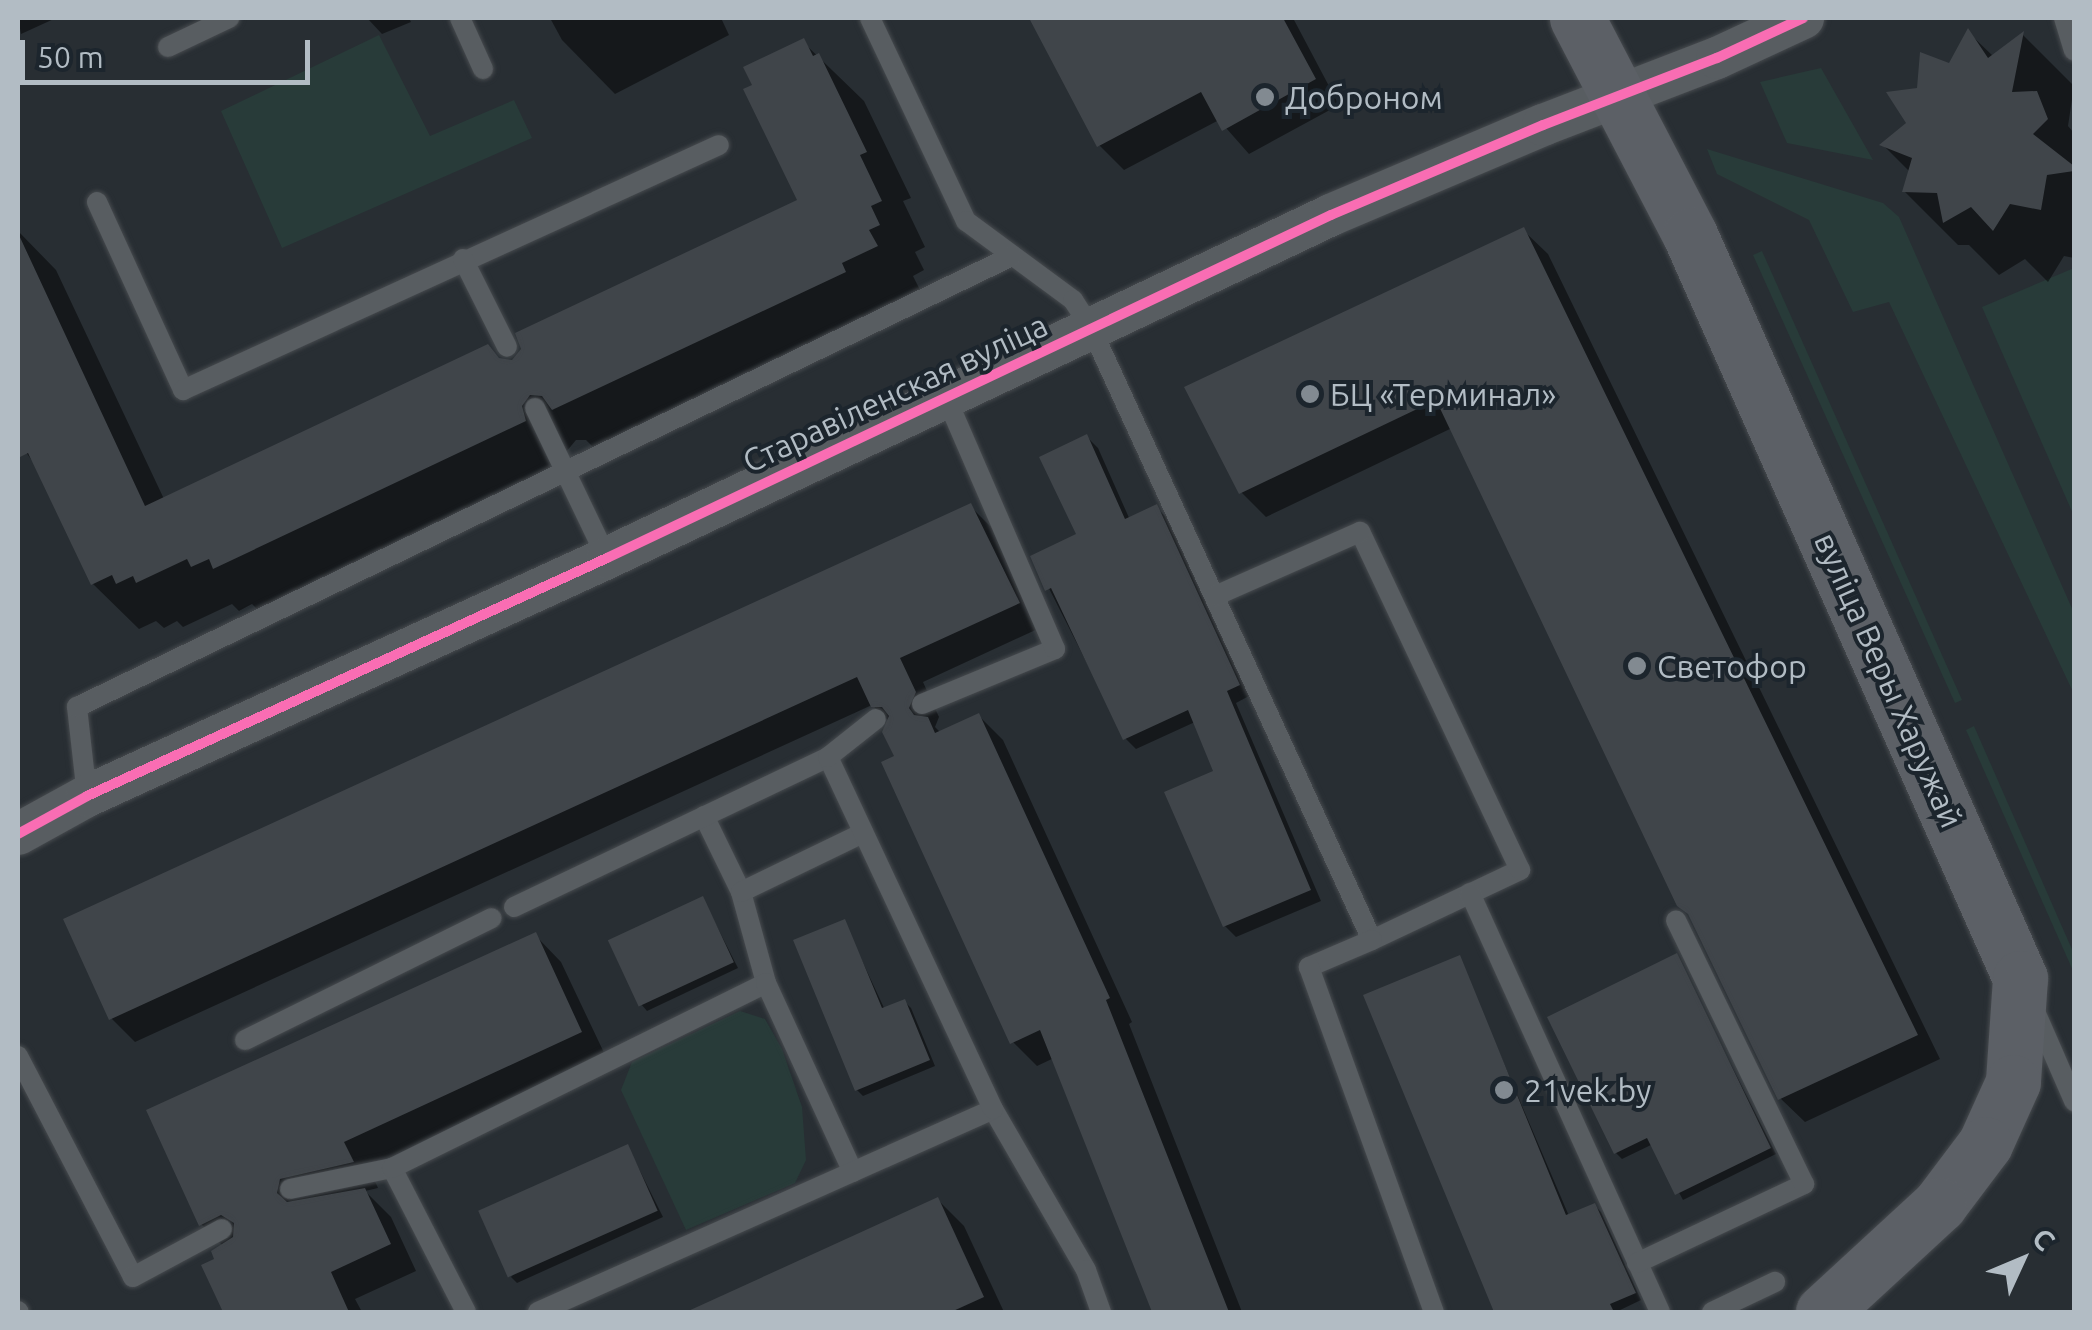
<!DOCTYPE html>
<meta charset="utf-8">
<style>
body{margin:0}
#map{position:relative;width:2092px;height:1330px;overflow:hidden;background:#282e33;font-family:Ubuntu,sans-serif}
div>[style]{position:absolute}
.green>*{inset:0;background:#283b39}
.shadow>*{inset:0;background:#0007}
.building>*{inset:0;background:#40454a;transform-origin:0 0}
.roads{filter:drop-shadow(0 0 2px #464a4e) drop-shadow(0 0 2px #464a4e)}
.service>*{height:20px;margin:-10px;padding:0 10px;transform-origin:10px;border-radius:10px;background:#585d61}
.minor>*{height:42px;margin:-21px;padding:0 21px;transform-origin:21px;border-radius:21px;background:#585d61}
.secondary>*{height:55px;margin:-27.5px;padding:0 27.5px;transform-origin:27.5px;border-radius:27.5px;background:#5c6066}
.cycleway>*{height:10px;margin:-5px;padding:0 5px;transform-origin:5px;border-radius:5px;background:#f96db3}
.dots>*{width:28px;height:28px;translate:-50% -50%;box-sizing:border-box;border:5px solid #1c252d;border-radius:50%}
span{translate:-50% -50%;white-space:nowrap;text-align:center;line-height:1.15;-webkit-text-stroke:8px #1c252d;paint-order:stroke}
.poi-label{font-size:32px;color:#b2bcc4}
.left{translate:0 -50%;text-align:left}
.street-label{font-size:32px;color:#b2bcc4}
.frame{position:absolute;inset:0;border:20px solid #b2bcc4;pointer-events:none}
.north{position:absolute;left:1972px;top:1210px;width:100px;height:100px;-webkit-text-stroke:8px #1c252d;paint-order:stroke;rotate:46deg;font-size:28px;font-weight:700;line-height:40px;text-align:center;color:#b2bcc4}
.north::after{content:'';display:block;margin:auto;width:35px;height:45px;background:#b2bcc4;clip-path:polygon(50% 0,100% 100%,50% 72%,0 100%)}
.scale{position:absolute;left:20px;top:40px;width:290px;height:45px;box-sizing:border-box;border:5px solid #b2bcc4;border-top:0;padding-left:12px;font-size:30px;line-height:35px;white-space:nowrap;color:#b2bcc4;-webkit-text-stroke:8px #1c252d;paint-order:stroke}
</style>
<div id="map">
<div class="green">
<div style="clip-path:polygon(379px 35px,430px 136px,514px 100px,532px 138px,282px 248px,221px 111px)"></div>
<div style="clip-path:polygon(1821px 68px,1873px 160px,1787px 143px,1760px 82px)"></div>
<div style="clip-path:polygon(1707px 149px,1883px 203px,1899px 217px,2074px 613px,2074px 694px,1889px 302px,1853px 312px,1809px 220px,1717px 174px)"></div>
<div style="clip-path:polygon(1762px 251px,1962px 700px,1955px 703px,1753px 255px)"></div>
<div style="clip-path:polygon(2074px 268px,2074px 516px,1982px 307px)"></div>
<div style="clip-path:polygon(1974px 726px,2074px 954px,2074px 973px,1966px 730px)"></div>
<div style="clip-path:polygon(740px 1011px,765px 1019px,782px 1049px,802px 1107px,806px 1160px,795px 1183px,686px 1230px,621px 1090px,632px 1062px)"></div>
</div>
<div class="shadow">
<div style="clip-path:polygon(18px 18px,56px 18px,21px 34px)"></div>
<div style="clip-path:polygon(367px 18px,409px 18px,411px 22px,382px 34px)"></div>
<div style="clip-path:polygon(550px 18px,721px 18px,729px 35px,615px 94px,562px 40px)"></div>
<div style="clip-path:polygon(1032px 18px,1293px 18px,1339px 105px,1249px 154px,1219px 120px,1124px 170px,1099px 145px)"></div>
<div style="clip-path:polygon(1969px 33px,1994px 57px,2023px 35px,2074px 86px,2068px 126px,2074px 133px,2074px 258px,2064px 256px,2048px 282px,2025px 259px,1999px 275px,1969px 245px,1958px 245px,1905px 192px,1910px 172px,1883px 145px,1909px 124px,1919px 90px,1950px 66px)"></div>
<div style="clip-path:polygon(803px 42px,864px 101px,911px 198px,903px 201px,925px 247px,915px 252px,924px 270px,913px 276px,921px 292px,600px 454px,586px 440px,576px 440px,566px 452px,570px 466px,261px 613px,252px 604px,239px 611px,232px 604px,183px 627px,177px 621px,164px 628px,156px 621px,139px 629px,93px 584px,38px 469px,18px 441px,18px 231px,56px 270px,164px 499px,502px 361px,513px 362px,800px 201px)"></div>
<div style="clip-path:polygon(1523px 230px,1548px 254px,1940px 1059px,1805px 1122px,1780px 1098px,1452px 428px,1266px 517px,1241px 492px)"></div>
<div style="clip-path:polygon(1087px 437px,1098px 448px,1130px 520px,1156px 507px,1167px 518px,1249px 696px,1236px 703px,1321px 901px,1236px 937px,1225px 926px,1217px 772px,1195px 722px,1136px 749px,1125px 738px,1033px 557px,1080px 535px)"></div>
<div style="clip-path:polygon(970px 506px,994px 530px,1042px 627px,923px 682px,939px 717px,935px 727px,941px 733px,979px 716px,1003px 740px,1132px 1022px,1129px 1024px,1242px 1312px,1155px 1312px,1054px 1058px,1037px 1066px,1013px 1042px,897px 758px,892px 724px,872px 705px,135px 1042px,111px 1018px)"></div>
<div style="clip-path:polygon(703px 899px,738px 968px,647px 1011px,641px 1004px)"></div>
<div style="clip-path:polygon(844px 922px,885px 1010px,905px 1002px,911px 1008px,935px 1066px,863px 1096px,857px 1090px)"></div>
<div style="clip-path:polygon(535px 935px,561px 962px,607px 1059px,369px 1168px,378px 1188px,365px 1191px,391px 1217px,416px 1271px,355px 1299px,362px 1312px,225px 1312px,204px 1266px,218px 1260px,223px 1246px,201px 1224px)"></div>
<div style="clip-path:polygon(1676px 956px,1776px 1154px,1683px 1200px,1653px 1144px,1622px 1159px,1616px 1153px)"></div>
<div style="clip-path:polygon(1459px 958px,1569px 1216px,1595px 1206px,1601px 1212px,1641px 1300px,1616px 1312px,1496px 1312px,1366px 996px)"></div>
<div style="clip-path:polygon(628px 1147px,663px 1217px,517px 1283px,511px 1277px)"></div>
<div style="clip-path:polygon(938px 1200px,964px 1226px,1004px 1312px,692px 1312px)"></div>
</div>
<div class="building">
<div style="clip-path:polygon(1029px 18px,1283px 18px,1316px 79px,1222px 131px,1201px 92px,1097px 147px)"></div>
<div style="clip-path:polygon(1968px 28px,1988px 58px,2024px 31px,2012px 92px,2037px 91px,2048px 119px,2033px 134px,2074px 166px,2074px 171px,2047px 175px,2041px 210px,2010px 204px,1993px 231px,1971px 207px,1943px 223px,1937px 193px,1902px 192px,1912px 158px,1879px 145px,1906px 123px,1886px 92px,1917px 88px,1920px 52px,1949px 63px)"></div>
<div style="clip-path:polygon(804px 38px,813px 56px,819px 53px,867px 152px,860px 155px,882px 201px,871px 206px,880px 225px,869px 230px,878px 246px,842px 263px,846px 272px,552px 410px,542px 396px,530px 395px,522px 406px,526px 421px,213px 569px,209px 559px,191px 567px,187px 559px,136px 583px,133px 576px,116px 584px,112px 575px,91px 585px,28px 453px,18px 458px,18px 233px,145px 506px,488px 344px,499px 358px,512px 360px,521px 349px,515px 333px,797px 200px,743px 89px,752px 85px,743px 67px)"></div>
<div style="clip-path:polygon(1524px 227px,1918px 1035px,1778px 1100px,1688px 914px,1677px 906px,1436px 400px,1239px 494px,1184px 387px)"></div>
<div style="clip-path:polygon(1087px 434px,1125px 519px,1157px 504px,1240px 685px,1227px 691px,1311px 890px,1223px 927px,1164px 792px,1213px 771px,1188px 710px,1123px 740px,1051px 588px,1045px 591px,1030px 556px,1076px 534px,1039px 457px)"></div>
<div style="clip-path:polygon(971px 503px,1020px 603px,900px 658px,916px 692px,909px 708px,914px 715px,928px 717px,935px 733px,979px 713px,1110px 998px,1106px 1000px,1229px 1312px,1152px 1312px,1040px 1030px,1010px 1044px,881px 762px,894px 756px,882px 732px,889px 716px,882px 707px,871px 707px,857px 677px,109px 1020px,63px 919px)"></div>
<div style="left:703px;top:896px;width:73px;height:105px;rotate:65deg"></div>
<div style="clip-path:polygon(845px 919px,882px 1008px,905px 999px,930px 1060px,855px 1091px,793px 940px)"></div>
<div style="clip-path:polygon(536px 932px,582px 1032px,344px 1142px,354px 1162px,280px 1179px,277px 1193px,287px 1202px,365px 1188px,391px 1244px,331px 1272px,349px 1312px,223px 1312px,201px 1265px,214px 1259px,211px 1251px,233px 1237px,234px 1223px,221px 1215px,199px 1226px,146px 1110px)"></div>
<div style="clip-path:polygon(1677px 953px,1771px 1148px,1675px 1195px,1647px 1138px,1614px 1154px,1547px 1017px)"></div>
<div style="clip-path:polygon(1460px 955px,1566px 1215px,1595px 1203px,1636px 1293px,1610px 1304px,1614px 1312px,1494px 1312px,1363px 995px)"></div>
<div style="left:628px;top:1144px;width:73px;height:164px;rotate:66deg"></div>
<div style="clip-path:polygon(938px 1197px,984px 1297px,951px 1312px,686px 1312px)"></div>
</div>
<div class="roads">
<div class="service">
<div style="left:460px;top:18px;width:56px;rotate:65.7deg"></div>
<div style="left:870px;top:18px;width:225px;rotate:64.7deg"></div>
<div style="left:966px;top:221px;width:133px;rotate:36.4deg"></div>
<div style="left:1073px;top:300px;width:33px;rotate:57deg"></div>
<div style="left:1091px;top:328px;width:673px;rotate:65.34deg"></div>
<div style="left:1372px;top:940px;width:164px;rotate:-25.3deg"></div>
<div style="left:1520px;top:870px;width:374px;rotate:-115.3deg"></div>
<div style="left:1360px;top:532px;width:158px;rotate:156.2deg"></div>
<div style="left:2064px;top:18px;width:34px;rotate:73deg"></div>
<div style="left:168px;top:47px;width:68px;rotate:-25.4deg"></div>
<div style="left:97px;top:202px;width:207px;rotate:65.4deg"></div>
<div style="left:183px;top:390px;width:589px;rotate:-24.56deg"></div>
<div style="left:463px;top:259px;width:98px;rotate:63.4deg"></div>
<div style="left:535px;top:408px;width:166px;rotate:64.4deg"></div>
<div style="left:922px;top:704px;width:144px;rotate:-22.5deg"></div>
<div style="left:1055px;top:649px;width:275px;rotate:-113.4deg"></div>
<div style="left:87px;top:796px;width:90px;rotate:-96.4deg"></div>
<div style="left:77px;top:707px;width:1038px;rotate:-25.75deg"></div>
<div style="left:704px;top:816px;width:85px;rotate:64deg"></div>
<div style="left:741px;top:892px;width:94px;rotate:74.6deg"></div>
<div style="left:741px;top:892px;width:136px;rotate:-25.8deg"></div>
<div style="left:1470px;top:893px;width:460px;rotate:65.6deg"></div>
<div style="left:514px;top:907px;width:348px;rotate:-25.5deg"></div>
<div style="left:1372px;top:940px;width:69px;rotate:156.8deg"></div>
<div style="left:1309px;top:967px;width:367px;rotate:70.1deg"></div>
<div style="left:2033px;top:1007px;width:103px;rotate:66.4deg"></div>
<div style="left:245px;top:1040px;width:275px;rotate:-26.3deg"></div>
<div style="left:18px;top:1056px;width:249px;rotate:62.5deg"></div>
<div style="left:133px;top:1277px;width:101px;rotate:-28.3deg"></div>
<div style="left:993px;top:1109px;width:186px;rotate:60deg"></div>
<div style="left:1086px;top:1270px;width:45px;rotate:70.3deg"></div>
<div style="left:290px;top:1189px;width:104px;rotate:-11.6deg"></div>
<div style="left:1637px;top:1263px;width:185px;rotate:-25.3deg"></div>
<div style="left:1804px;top:1184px;width:293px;rotate:-115.9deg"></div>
<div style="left:18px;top:1311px;width:1px;rotate:45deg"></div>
<div style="left:466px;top:1312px;width:162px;rotate:-117.2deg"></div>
<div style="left:392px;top:1168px;width:417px;rotate:-26.3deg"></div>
<div style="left:766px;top:983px;width:208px;rotate:65.3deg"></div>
<div style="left:538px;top:1312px;width:498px;rotate:-24deg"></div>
<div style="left:993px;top:1109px;width:389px;rotate:-115.1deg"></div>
<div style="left:828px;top:757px;width:61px;rotate:-38.4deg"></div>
<div style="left:1712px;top:1312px;width:70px;rotate:-25.5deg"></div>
</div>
<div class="minor">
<div style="left:18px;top:834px;width:79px;rotate:-28.8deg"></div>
<div style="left:87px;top:796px;width:572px;rotate:-24.59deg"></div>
<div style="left:607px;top:558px;width:801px;rotate:-25.35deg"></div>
<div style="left:1331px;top:215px;width:230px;rotate:-23deg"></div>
<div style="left:1543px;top:125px;width:186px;rotate:-21.1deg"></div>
<div style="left:1717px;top:58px;width:95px;rotate:-24.9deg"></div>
</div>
<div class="secondary">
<div style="left:1577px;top:18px;width:245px;rotate:62.5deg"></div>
<div style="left:1690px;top:235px;width:813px;rotate:66.05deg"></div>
<div style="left:2020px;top:978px;width:104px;rotate:93.9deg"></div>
<div style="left:2013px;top:1082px;width:68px;rotate:114.3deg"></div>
<div style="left:1985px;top:1144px;width:76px;rotate:127deg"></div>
<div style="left:1939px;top:1205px;width:158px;rotate:137.3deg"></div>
</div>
</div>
<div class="cycleway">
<div style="left:18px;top:834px;width:79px;rotate:-28.8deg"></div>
<div style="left:87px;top:796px;width:572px;rotate:-24.59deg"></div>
<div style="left:607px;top:558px;width:801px;rotate:-25.35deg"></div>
<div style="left:1331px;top:215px;width:230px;rotate:-23deg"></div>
<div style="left:1543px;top:125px;width:186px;rotate:-21.1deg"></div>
<div style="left:1717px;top:58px;width:95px;rotate:-24.9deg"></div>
</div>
<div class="dots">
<div style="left:1265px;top:97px;background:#828a91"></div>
<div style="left:1310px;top:394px;background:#828a91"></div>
<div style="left:1637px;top:666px;background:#828a91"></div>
<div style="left:1504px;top:1090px;background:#828a91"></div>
</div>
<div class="poi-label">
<span class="left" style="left:1285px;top:97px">Доброном</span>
<span class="left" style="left:1330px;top:394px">БЦ «Терминал»</span>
<span class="left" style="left:1657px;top:666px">Светофор</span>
<span class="left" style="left:1524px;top:1090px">21vek.by</span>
</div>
<div class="street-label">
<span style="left:895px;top:393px;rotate:-25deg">Старавіленская вуліца</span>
<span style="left:1889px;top:680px;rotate:66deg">вуліца Веры Харужай</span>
</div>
<div class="frame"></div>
<div class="north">С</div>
<div class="scale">50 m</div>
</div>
